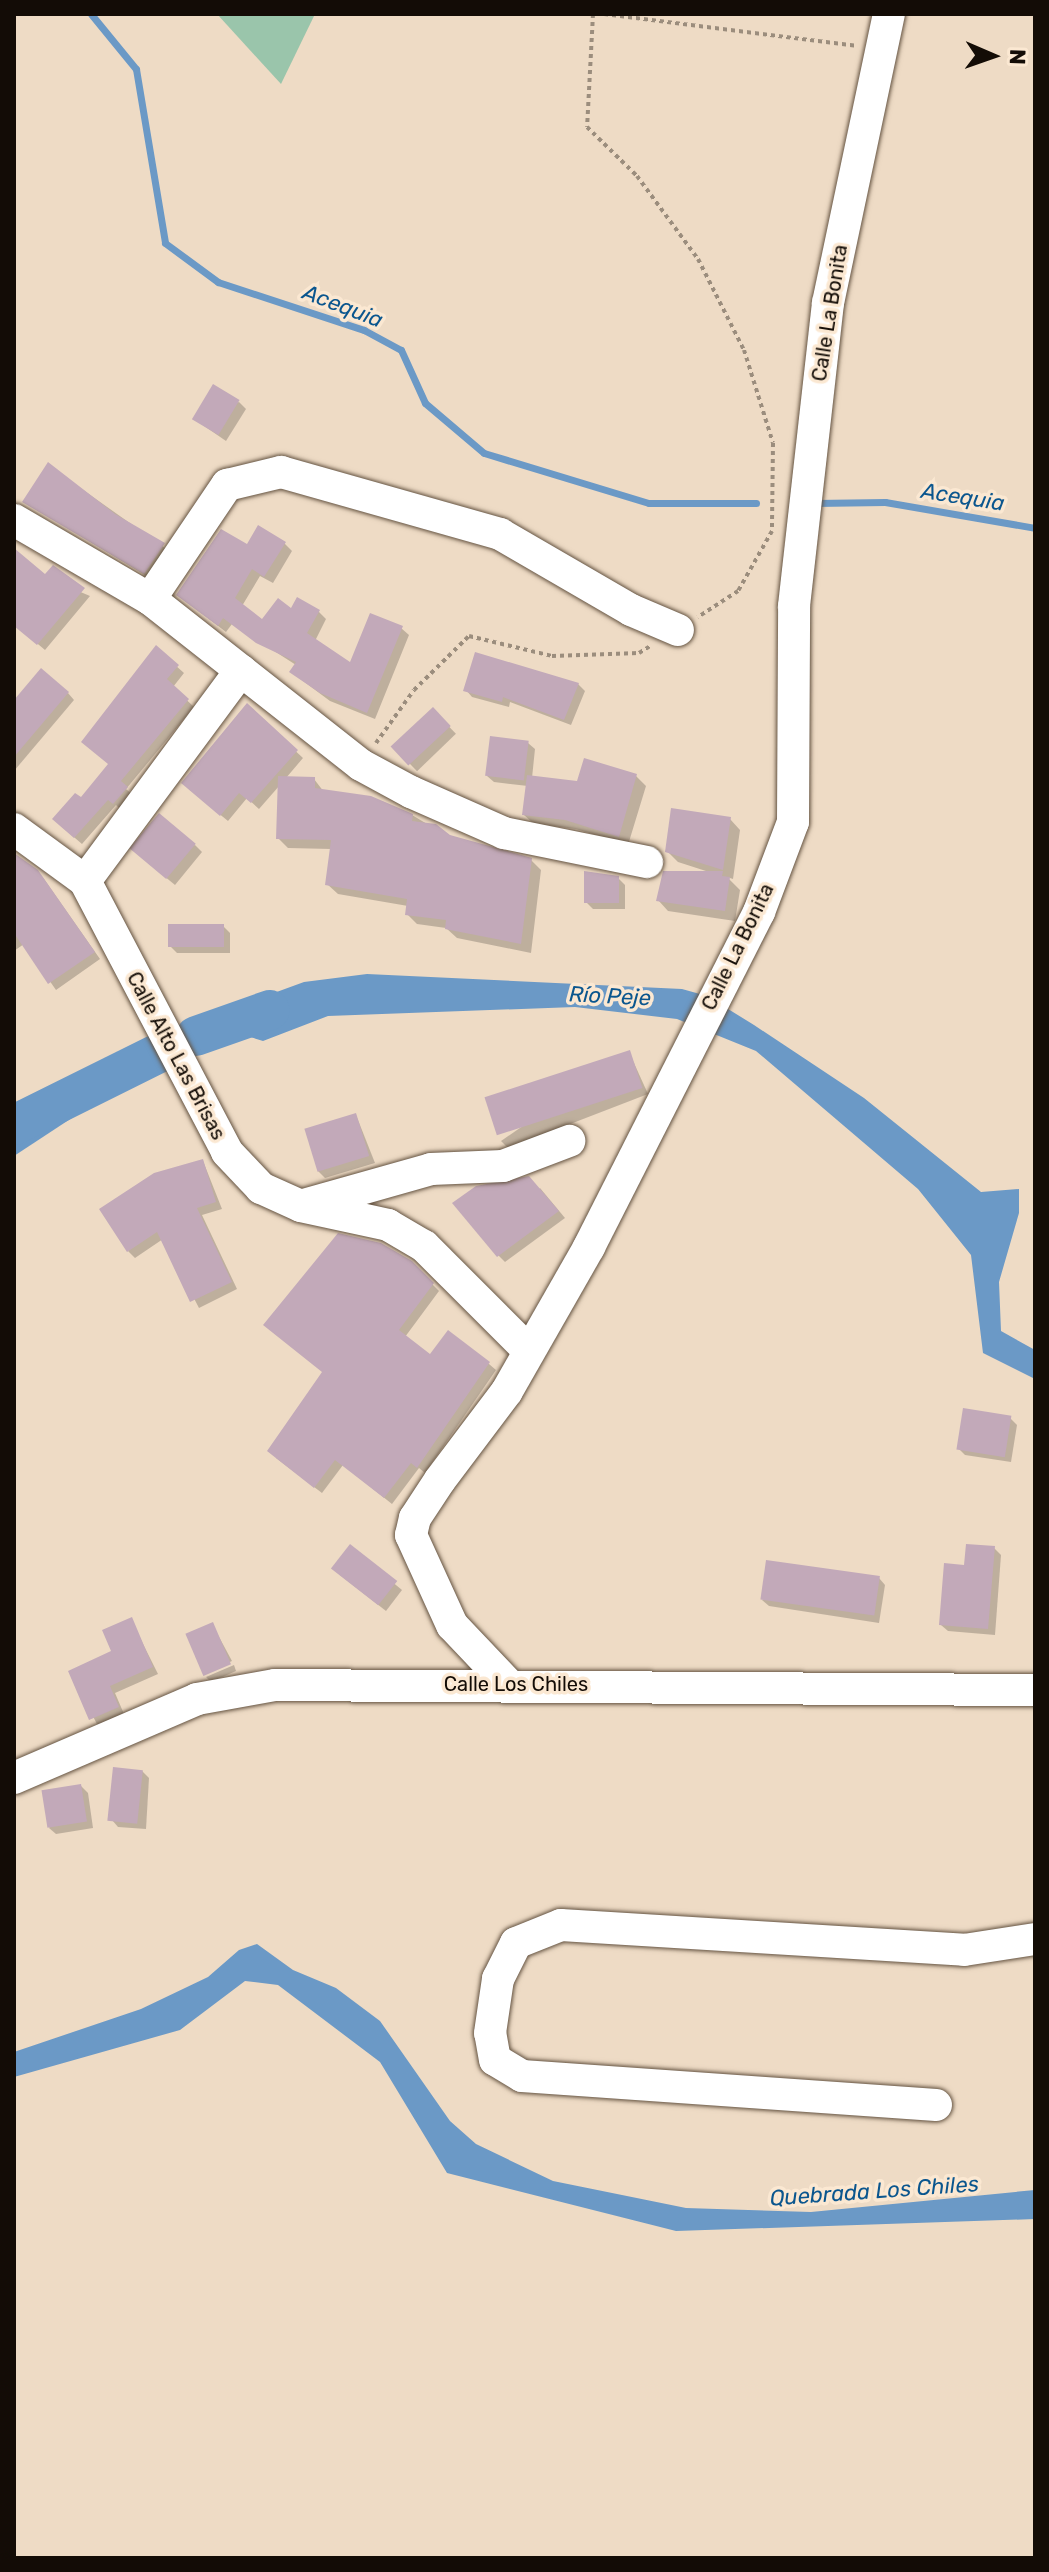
<!DOCTYPE html>
<meta charset="utf-8">
<style>
body{margin:0}
#map{position:relative;width:1049px;height:2572px;overflow:hidden;background:#eedbc5;font-family:Rubik,sans-serif}
div>[style]{position:absolute}
.green>*{inset:0;background:#9ac5ab}
.water>*{inset:0;background:#6b99c6}
.shadow>*{inset:0;background:#0003;transform-origin:0 0}
.stream>*{height:7px;margin:-3.5px;padding:0 3.5px;transform-origin:3.5px;border-radius:3.5px;background:#6b99c6}
.river>*{height:40px;margin:-20px;padding:0 20px;transform-origin:20px;border-radius:20px;background:#6b99c6}
.building>*{inset:0;background:#c2a9b9;transform-origin:0 0}
.path>*{height:4px;margin-top:-2px;transform-origin:0;background:repeating-linear-gradient(90deg,#9b8d7d 0 4px,transparent 0 8px)}
.roads{filter:drop-shadow(0 0 2px #645341) drop-shadow(0 0 2px #645341)}
.minor>*{height:32px;margin:-16px;padding:0 16px;transform-origin:16px;border-radius:16px;background:#fff}
span{translate:-50% -50%;white-space:nowrap;text-align:center;line-height:1.15;-webkit-text-stroke:7px #fbe8d2;paint-order:stroke}
.street-label{font-size:20px;color:#130c06}
.water-label{font-size:22px;color:#0b568e;font-style:italic}
.frame{position:absolute;inset:0;border:16px solid #130c06;pointer-events:none}
.north{position:absolute;left:953px;top:16px;width:80px;height:80px;-webkit-text-stroke:6px #fbe8d2;paint-order:stroke;rotate:92deg;font-size:22px;font-weight:700;line-height:32px;text-align:center;color:#130c06}
.north::after{content:'';display:block;margin:auto;width:28px;height:36px;background:#130c06;clip-path:polygon(50% 0,100% 100%,50% 72%,0 100%)}
</style>
<div id="map">
<div class="green">
<div style="clip-path:polygon(217px 14px,315px 14px,281px 84px)"></div>
</div>
<div class="water">
<div style="clip-path:polygon(367px 974px,682px 989px,707px 996px,754px 1025px,864px 1098px,981px 1192px,1019px 1189px,1019px 1213px,999px 1282px,1001px 1331px,1035px 1350px,1035px 1379px,983px 1353px,971px 1255px,918px 1189px,756px 1051px,677px 1019px,575px 1007px,328px 1016px,263px 1041px,217px 1027px,225px 1011px,304px 982px)"></div>
<div style="clip-path:polygon(150px 1057px,119px 1087px,14px 1156px,14px 1114px,58px 1089px)"></div>
<div style="clip-path:polygon(257px 1944px,293px 1970px,336px 1988px,380px 2021px,450px 2121px,476px 2144px,553px 2181px,686px 2208px,811px 2212px,1035px 2190px,1035px 2219px,676px 2231px,447px 2173px,380px 2062px,278px 1985px,245px 1981px,180px 2030px,14px 2077px,14px 2052px,141px 2009px,208px 1977px,239px 1950px)"></div>
</div>
<div class="shadow">
<div style="clip-path:polygon(239px 402px,246px 409px,226px 441px,194px 419px)"></div>
<div style="clip-path:polygon(48px 465px,172px 553px,153px 580px,25px 502px)"></div>
<div style="clip-path:polygon(284px 543px,292px 551px,273px 583px,260px 576px,242px 606px,263px 622px,292px 611px,319px 612px,326px 619px,315px 641px,351px 665px,401px 628px,409px 635px,375px 719px,330px 701px,291px 672px,296px 665px,232px 624px,226px 632px,178px 595px,248px 547px)"></div>
<div style="clip-path:polygon(14px 553px,45px 577px,90px 596px,45px 650px,14px 624px)"></div>
<div style="clip-path:polygon(156px 648px,184px 673px,173px 687px,194px 707px,126px 789px,133px 795px,121px 810px,116px 805px,82px 844px,61px 826px,110px 765px)"></div>
<div style="clip-path:polygon(578px 684px,585px 691px,571px 725px,510px 702px,509px 707px,472px 697px,466px 690px)"></div>
<div style="clip-path:polygon(68px 693px,74px 700px,14px 771px,14px 703px)"></div>
<div style="clip-path:polygon(247px 706px,303px 758px,286px 778px,314px 779px,324px 792px,412px 815px,449px 837px,531px 860px,541px 870px,531px 953px,457px 938px,446px 928px,417px 924px,407px 914px,408px 906px,338px 894px,327px 884px,331px 849px,288px 848px,278px 838px,280px 785px,259px 809px,247px 798px,228px 821px,190px 790px)"></div>
<div style="left:433px;top:710px;width:33px;height:54px;rotate:46deg"></div>
<div style="clip-path:polygon(528px 743px,535px 749px,532px 778px,579px 783px,636px 776px,646px 786px,628px 845px,576px 829px,534px 824px,524px 815px,528px 786px,494px 782px,487px 776px)"></div>
<div style="clip-path:polygon(730px 819px,740px 830px,733px 879px,727px 877px,740px 890px,735px 921px,668px 911px,658px 900px,709px 872px,678px 862px,667px 851px)"></div>
<div style="clip-path:polygon(195px 845px,202px 852px,175px 885px,141px 857px)"></div>
<div style="clip-path:polygon(14px 855px,44px 879px,100px 959px,56px 990px,24px 944px,14px 951px)"></div>
<div style="clip-path:polygon(618px 878px,625px 885px,625px 909px,593px 909px,586px 902px)"></div>
<div style="clip-path:polygon(223px 926px,230px 933px,230px 953px,177px 953px,170px 946px)"></div>
<div style="clip-path:polygon(629px 1052px,648px 1094px,508px 1148px,501px 1141px)"></div>
<div style="clip-path:polygon(356px 1115px,375px 1163px,325px 1178px,318px 1171px)"></div>
<div style="clip-path:polygon(203px 1161px,222px 1209px,202px 1215px,237px 1289px,199px 1308px,163px 1239px,135px 1258px,128px 1251px)"></div>
<div style="clip-path:polygon(540px 1188px,565px 1218px,505px 1262px,498px 1255px)"></div>
<div style="clip-path:polygon(411px 1263px,439px 1291px,405px 1337px,430px 1357px,489px 1364px,496px 1370px,425px 1473px,419px 1468px,392px 1504px,343px 1465px,322px 1493px,276px 1458px)"></div>
<div style="clip-path:polygon(1010px 1418px,1017px 1425px,1011px 1462px,965px 1455px,958px 1448px)"></div>
<div style="clip-path:polygon(350px 1547px,402px 1590px,386px 1611px,340px 1575px)"></div>
<div style="clip-path:polygon(994px 1548px,1001px 1555px,995px 1635px,948px 1631px,941px 1625px,966px 1567px)"></div>
<div style="clip-path:polygon(879px 1578px,885px 1585px,879px 1623px,769px 1606px,762px 1600px)"></div>
<div style="clip-path:polygon(131px 1620px,158px 1674px,115px 1693px,124px 1714px,98px 1726px,70px 1672px,114px 1652px)"></div>
<div style="clip-path:polygon(212px 1624px,232px 1661px,205px 1673px)"></div>
<div style="clip-path:polygon(234px 1665px,236px 1671px,211px 1682px,206px 1677px)"></div>
<div style="clip-path:polygon(142px 1771px,149px 1778px,146px 1829px,118px 1827px,112px 1820px)"></div>
<div style="clip-path:polygon(81px 1786px,88px 1793px,93px 1828px,56px 1834px,49px 1828px)"></div>
</div>
<div class="stream">
<div style="left:91px;top:14px;width:71px;rotate:50.7deg"></div>
<div style="left:136px;top:69px;width:176px;rotate:80.5deg"></div>
<div style="left:165px;top:243px;width:66px;rotate:36.3deg"></div>
<div style="left:218px;top:282px;width:154px;rotate:18.2deg"></div>
<div style="left:364px;top:330px;width:42px;rotate:28.4deg"></div>
<div style="left:401px;top:350px;width:58px;rotate:65.6deg"></div>
<div style="left:425px;top:403px;width:77px;rotate:40.3deg"></div>
<div style="left:484px;top:453px;width:172px;rotate:16.9deg"></div>
<div style="left:649px;top:503px;width:107px"></div>
<div style="left:815px;top:503px;width:70px;rotate:-0.8deg"></div>
<div style="left:885px;top:502px;width:152px;rotate:9.8deg"></div>
</div>
<div class="river">
<div style="left:196px;top:1036px;width:78px;rotate:-19.4deg"></div>
<div style="left:14px;top:1125px;width:166px;rotate:-26.4deg"></div>
</div>
<div class="building">
<div style="left:213px;top:384px;width:31px;height:41px;rotate:31deg"></div>
<div style="clip-path:polygon(48px 462px,115px 514px,165px 543px,144px 574px,22px 502px)"></div>
<div style="clip-path:polygon(258px 525px,286px 542px,264px 577px,252px 569px,235px 598px,262px 619px,278px 598px,291px 608px,297px 597px,320px 610px,307px 633px,350px 662px,370px 613px,403px 626px,367px 713px,320px 693px,289px 672px,296px 662px,256px 643px,223px 618px,218px 626px,176px 595px,221px 529px,247px 544px)"></div>
<div style="clip-path:polygon(14px 548px,45px 574px,53px 565px,85px 588px,37px 645px,14px 626px)"></div>
<div style="clip-path:polygon(156px 645px,179px 665px,167px 679px,189px 699px,121px 781px,128px 787px,113px 804px,108px 800px,74px 838px,52px 819px,75px 793px,81px 797px,108px 764px,81px 742px)"></div>
<div style="clip-path:polygon(475px 652px,579px 683px,564px 720px,503px 697px,502px 702px,463px 691px)"></div>
<div style="clip-path:polygon(41px 668px,69px 692px,14px 757px,14px 700px)"></div>
<div style="clip-path:polygon(247px 703px,298px 750px,251px 803px,239px 793px,220px 816px,181px 783px)"></div>
<div style="left:433px;top:707px;width:26px;height:58px;rotate:47deg"></div>
<div style="left:490px;top:736px;width:39px;height:40px;rotate:7deg"></div>
<div style="clip-path:polygon(584px 758px,637px 774px,619px 837px,565px 820px,522px 815px,527px 775px,577px 781px)"></div>
<div style="clip-path:polygon(278px 776px,315px 777px,315px 788px,371px 796px,413px 814px,412px 821px,436px 824px,450px 835px,532px 858px,521px 944px,445px 929px,446px 920px,405px 915px,407px 899px,325px 885px,331px 840px,276px 839px)"></div>
<div style="clip-path:polygon(671px 808px,731px 817px,723px 870px,665px 852px)"></div>
<div style="left:159px;top:813px;width:48px;height:46px;rotate:40deg"></div>
<div style="clip-path:polygon(14px 853px,38px 870px,95px 952px,48px 984px,14px 933px)"></div>
<div style="clip-path:polygon(584px 871px,619px 876px,619px 903px,584px 903px)"></div>
<div style="clip-path:polygon(663px 871px,723px 871px,722px 876px,730px 877px,725px 911px,656px 901px)"></div>
<div style="left:224px;top:924px;width:23px;height:56px;rotate:90deg"></div>
<div style="left:630px;top:1050px;width:40px;height:153px;rotate:72deg"></div>
<div style="left:356px;top:1113px;width:45px;height:54px;rotate:73deg"></div>
<div style="clip-path:polygon(203px 1159px,216px 1202px,197px 1208px,232px 1282px,190px 1302px,157px 1232px,127px 1252px,99px 1209px,154px 1173px)"></div>
<div style="clip-path:polygon(529px 1176px,559px 1211px,497px 1257px,452px 1203px,476px 1186px)"></div>
<div style="clip-path:polygon(338px 1233px,381px 1243px,412px 1261px,434px 1283px,399px 1330px,430px 1354px,448px 1330px,490px 1362px,417px 1468px,411px 1463px,384px 1498px,335px 1460px,314px 1488px,267px 1451px,322px 1372px,263px 1325px)"></div>
<div style="left:963px;top:1408px;width:49px;height:42px;rotate:9deg"></div>
<div style="left:350px;top:1544px;width:60px;height:31px;rotate:38deg"></div>
<div style="clip-path:polygon(966px 1544px,995px 1546px,988px 1629px,939px 1625px,944px 1563px,964px 1565px)"></div>
<div style="left:766px;top:1560px;width:115px;height:40px;rotate:8deg"></div>
<div style="clip-path:polygon(132px 1617px,153px 1667px,110px 1686px,119px 1707px,89px 1720px,68px 1671px,111px 1651px,102px 1630px)"></div>
<div style="left:213px;top:1622px;width:46px;height:30px;rotate:67deg"></div>
<div style="left:113px;top:1767px;width:30px;height:54px;rotate:6deg"></div>
<div style="left:81px;top:1784px;width:38px;height:40px;rotate:81deg"></div>
</div>
<div class="path">
<div style="left:593px;top:14px;width:113px;rotate:93deg"></div>
<div style="left:587px;top:127px;width:70px;rotate:44.4deg"></div>
<div style="left:637px;top:176px;width:103px;rotate:53.7deg"></div>
<div style="left:698px;top:259px;width:102px;rotate:63.2deg"></div>
<div style="left:744px;top:350px;width:97px;rotate:72.7deg"></div>
<div style="left:773px;top:443px;width:88px;rotate:90.7deg"></div>
<div style="left:772px;top:531px;width:69px;rotate:119.5deg"></div>
<div style="left:738px;top:591px;width:48px;rotate:147deg"></div>
<div style="left:604px;top:14px;width:254px;rotate:7.2deg"></div>
<div style="left:376px;top:743px;width:65px;rotate:-54.4deg"></div>
<div style="left:414px;top:690px;width:77px;rotate:-44.5deg"></div>
<div style="left:469px;top:636px;width:85px;rotate:13.5deg"></div>
<div style="left:552px;top:656px;width:87px;rotate:-2deg"></div>
<div style="left:639px;top:653px;width:13px;rotate:-32deg"></div>
</div>
<div class="roads">
<div class="minor">
<div style="left:14px;top:520px;width:157px;rotate:30.2deg"></div>
<div style="left:150px;top:599px;width:268px;rotate:38.2deg"></div>
<div style="left:361px;top:765px;width:57px;rotate:28.4deg"></div>
<div style="left:411px;top:792px;width:102px;rotate:23.8deg"></div>
<div style="left:504px;top:833px;width:146px;rotate:11.5deg"></div>
<div style="left:150px;top:599px;width:138px;rotate:-56deg"></div>
<div style="left:227px;top:485px;width:56px;rotate:-13.5deg"></div>
<div style="left:281px;top:472px;width:228px;rotate:15.8deg"></div>
<div style="left:500px;top:534px;width:151px;rotate:30.1deg"></div>
<div style="left:631px;top:610px;width:51px;rotate:23.1deg"></div>
<div style="left:14px;top:829px;width:88px;rotate:36.2deg"></div>
<div style="left:85px;top:881px;width:306px;rotate:62.3deg"></div>
<div style="left:227px;top:1152px;width:50px;rotate:46.6deg"></div>
<div style="left:261px;top:1188px;width:44px;rotate:24.2deg"></div>
<div style="left:301px;top:1206px;width:89px;rotate:12.3deg"></div>
<div style="left:388px;top:1225px;width:42px;rotate:30.3deg"></div>
<div style="left:424px;top:1246px;width:146px;rotate:45deg"></div>
<div style="left:85px;top:881px;width:262px;rotate:-53.5deg"></div>
<div style="left:304px;top:1205px;width:132px;rotate:-15.8deg"></div>
<div style="left:431px;top:1169px;width:72px;rotate:-2.4deg"></div>
<div style="left:503px;top:1166px;width:71px;rotate:-20.7deg"></div>
<div style="left:508px;top:1684px;width:81px;rotate:-133.5deg"></div>
<div style="left:452px;top:1625px;width:99px;rotate:-114.5deg"></div>
<div style="left:411px;top:1535px;width:17px;rotate:-77deg"></div>
<div style="left:415px;top:1518px;width:45px;rotate:-56.7deg"></div>
<div style="left:440px;top:1480px;width:111px;rotate:-53deg"></div>
<div style="left:507px;top:1391px;width:166px;rotate:-60.3deg"></div>
<div style="left:589px;top:1247px;width:376px;rotate:-63.1deg"></div>
<div style="left:759px;top:912px;width:96px;rotate:-69.3deg"></div>
<div style="left:793px;top:822px;width:216px;rotate:-89.7deg"></div>
<div style="left:794px;top:606px;width:305px;rotate:-83.6deg"></div>
<div style="left:828px;top:303px;width:295px;rotate:-78.1deg"></div>
<div style="left:14px;top:1778px;width:199px;rotate:-23.3deg"></div>
<div style="left:197px;top:1699px;width:79px;rotate:-10.2deg"></div>
<div style="left:275px;top:1685px;width:760px;rotate:0.38deg"></div>
<div style="left:936px;top:2105px;width:415px;rotate:-176deg"></div>
<div style="left:522px;top:2076px;width:31px;rotate:-149deg"></div>
<div style="left:495px;top:2060px;width:27px;rotate:-100deg"></div>
<div style="left:490px;top:2033px;width:55px;rotate:-81.6deg"></div>
<div style="left:498px;top:1979px;width:40px;rotate:-63.4deg"></div>
<div style="left:516px;top:1943px;width:48px;rotate:-21.8deg"></div>
<div style="left:561px;top:1925px;width:404px;rotate:3.5deg"></div>
<div style="left:964px;top:1950px;width:72px;rotate:-8.8deg"></div>
</div>
</div>
<div class="street-label">
<span style="left:830px;top:313px;rotate:-81deg">Calle La Bonita</span>
<span style="left:738px;top:947px;rotate:-64deg">Calle La Bonita</span>
<span style="left:176px;top:1056px;rotate:62deg">Calle Alto Las Brisas</span>
<span style="left:516px;top:1684px">Calle Los Chiles</span>
</div>
<div class="water-label">
<span style="left:343px;top:306px;rotate:21deg">Acequia</span>
<span style="left:963px;top:497px;rotate:9deg">Acequia</span>
<span style="left:610px;top:996px;rotate:3deg">Río Peje</span>
<span style="left:874px;top:2191px;rotate:-4deg">Quebrada Los Chiles</span>
</div>
<div class="frame"></div>
<div class="north">N</div>
</div>
